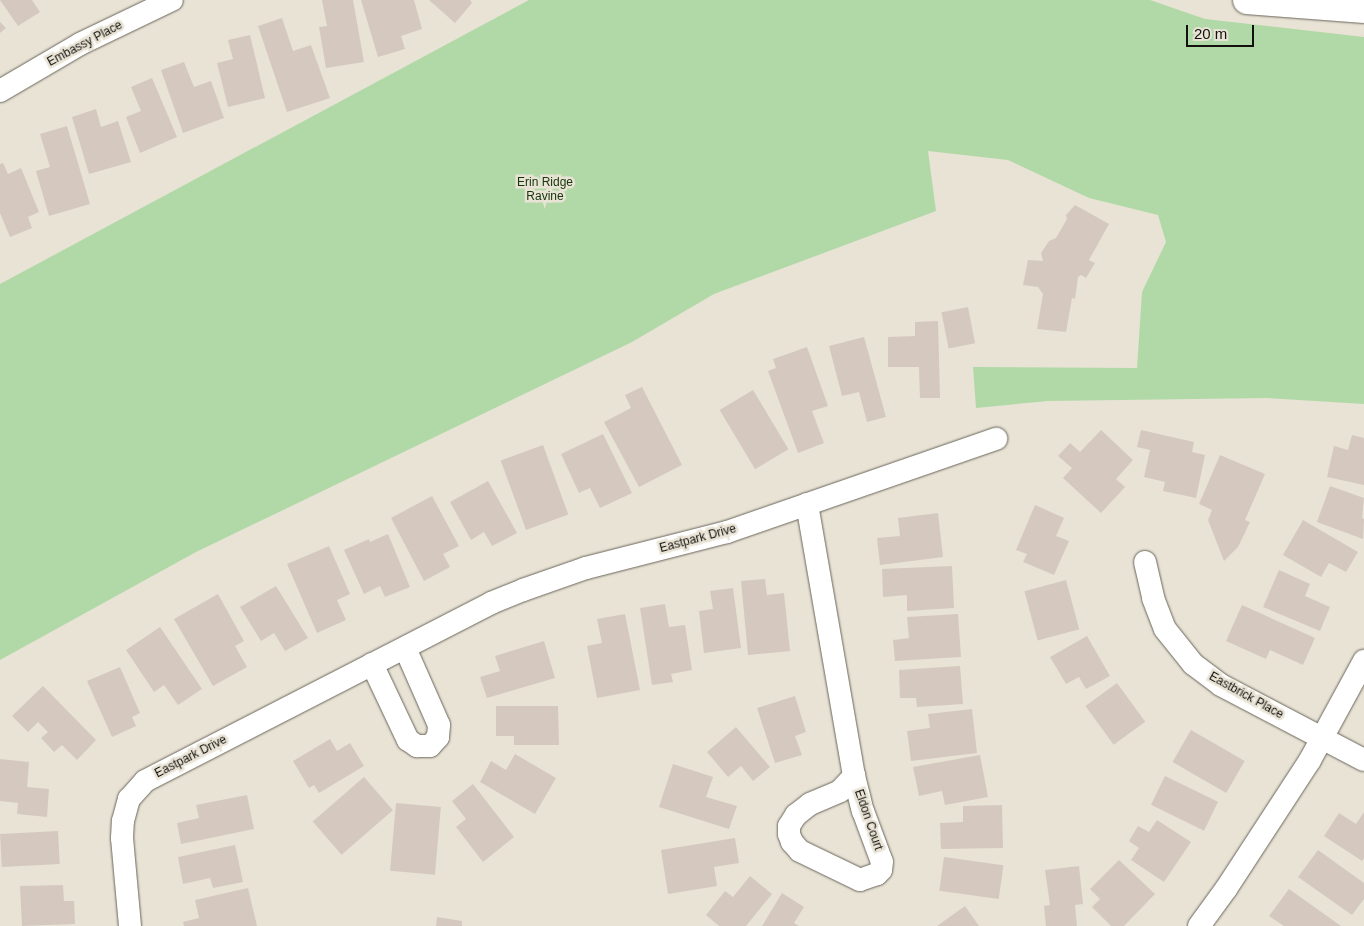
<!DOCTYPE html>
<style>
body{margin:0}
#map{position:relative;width:1364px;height:926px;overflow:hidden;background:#e8e3d5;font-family:Helvetica,sans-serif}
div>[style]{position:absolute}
.green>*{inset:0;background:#b1d9a7}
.building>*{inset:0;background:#d5c9bf;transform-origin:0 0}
.roads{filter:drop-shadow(0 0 1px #6a655a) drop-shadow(0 0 1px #6a655a)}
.street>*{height:22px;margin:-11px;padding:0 11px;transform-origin:11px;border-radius:11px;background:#fff}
.secondary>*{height:28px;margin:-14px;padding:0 14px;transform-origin:14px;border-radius:14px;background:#fff}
span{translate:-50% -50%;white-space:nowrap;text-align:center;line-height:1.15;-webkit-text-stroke:5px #e8e3d5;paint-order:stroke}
.street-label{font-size:12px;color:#13110d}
.park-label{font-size:12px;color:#143609}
.scale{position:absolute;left:1186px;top:25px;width:68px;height:22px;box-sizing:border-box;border:2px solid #13110d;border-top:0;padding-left:6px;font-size:15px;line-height:18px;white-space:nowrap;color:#13110d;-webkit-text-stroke:4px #e8e3d5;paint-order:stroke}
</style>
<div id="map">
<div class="green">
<div style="clip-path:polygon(529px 0,1150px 0,1205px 19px,1364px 37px,1364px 404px,1267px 398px,1048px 401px,976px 408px,973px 367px,1137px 368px,1142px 292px,1166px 242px,1158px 215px,1089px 198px,1008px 160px,928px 151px,936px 211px,714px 294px,632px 342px,196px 552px,0 660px,0 284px)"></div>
</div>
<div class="building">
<div style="clip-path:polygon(0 0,32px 0,40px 12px,18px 26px)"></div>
<div style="clip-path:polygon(322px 0,353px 0,364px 62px,326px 68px,319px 27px,327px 26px)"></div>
<div style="clip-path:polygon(361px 0,414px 0,422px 29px,401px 36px,405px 49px,378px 57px)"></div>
<div style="clip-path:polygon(429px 0,470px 0,472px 3px,455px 23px)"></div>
<div style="clip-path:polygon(282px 18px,293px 51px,311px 45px,330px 98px,287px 112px,258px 26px)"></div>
<div style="clip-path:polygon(0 22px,6px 28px,0 33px)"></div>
<div style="clip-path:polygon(250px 35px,265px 98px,228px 107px,217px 63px,233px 59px,228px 40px)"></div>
<div style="clip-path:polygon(184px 62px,194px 87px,211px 81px,224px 118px,183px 133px,161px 70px)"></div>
<div style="clip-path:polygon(152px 78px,177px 137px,140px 153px,126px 117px,141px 111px,131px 87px)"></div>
<div style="clip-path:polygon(96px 109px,101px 127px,118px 121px,131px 162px,89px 174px,72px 117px)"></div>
<div style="clip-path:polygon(67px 126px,90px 204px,49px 216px,36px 171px,50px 167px,40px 134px)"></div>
<div style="clip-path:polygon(3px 163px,8px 174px,21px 168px,39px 212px,28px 217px,32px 228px,10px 237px,0 213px,0 164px)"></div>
<div style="clip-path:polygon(1075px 205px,1109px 224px,1089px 260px,1095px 263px,1086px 278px,1081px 275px,1078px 277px,1075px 299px,1072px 298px,1066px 332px,1037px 329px,1043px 294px,1038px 287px,1023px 285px,1028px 260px,1043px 261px,1041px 253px,1049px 241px,1056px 238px,1067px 219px,1066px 215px)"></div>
<div style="left:968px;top:307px;width:37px;height:27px;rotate:79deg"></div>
<div style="clip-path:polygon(938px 321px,940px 398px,920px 398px,919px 367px,888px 367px,888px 337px,915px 336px,915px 322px)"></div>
<div style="clip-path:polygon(864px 337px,886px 417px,867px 422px,859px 392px,842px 396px,829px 346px)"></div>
<div style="clip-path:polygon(807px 347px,828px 406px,812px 411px,824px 443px,798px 453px,768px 371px,776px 368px,773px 359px)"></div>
<div style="clip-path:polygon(642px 387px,682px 465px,639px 487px,604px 422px,631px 408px,625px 395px)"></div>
<div style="left:753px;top:390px;width:69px;height:39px;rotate:59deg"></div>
<div style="clip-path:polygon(1101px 430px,1133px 460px,1116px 479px,1125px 487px,1101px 513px,1063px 478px,1072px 468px,1058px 456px,1070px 443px,1080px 452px)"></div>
<div style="clip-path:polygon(1141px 430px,1194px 442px,1192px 452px,1205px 455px,1196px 498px,1163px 491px,1165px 482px,1144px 477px,1150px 450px,1137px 447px)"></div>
<div style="clip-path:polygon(603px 434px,632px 493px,600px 508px,590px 488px,579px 493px,561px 454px)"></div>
<div style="clip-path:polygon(1352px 435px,1364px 438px,1364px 485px,1327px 477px,1334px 446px,1348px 450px)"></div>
<div style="left:543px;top:445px;width:74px;height:45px;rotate:70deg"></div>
<div style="clip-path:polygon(1220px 455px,1265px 474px,1245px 520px,1250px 522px,1238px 547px,1224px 561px,1208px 520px,1212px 510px,1199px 504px)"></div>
<div style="clip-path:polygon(488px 481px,517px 533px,492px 546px,484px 532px,471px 540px,450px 502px)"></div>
<div style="clip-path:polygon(1330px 486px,1364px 498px,1362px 518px,1364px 519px,1363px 539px,1317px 522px)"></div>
<div style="clip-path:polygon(432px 496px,459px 546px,443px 554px,450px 567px,424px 581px,391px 518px)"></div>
<div style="clip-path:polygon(1035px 505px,1064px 518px,1056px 536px,1069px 541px,1054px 575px,1023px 562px,1027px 554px,1016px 550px)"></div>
<div style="clip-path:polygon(938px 513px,943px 557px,880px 565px,877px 538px,900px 536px,898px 518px)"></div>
<div style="clip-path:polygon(1303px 520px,1358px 552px,1346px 572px,1329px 563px,1321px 577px,1283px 555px)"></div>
<div style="clip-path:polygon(388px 534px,410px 587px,385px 597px,380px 586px,364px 594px,344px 550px,369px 539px,370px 542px)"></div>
<div style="clip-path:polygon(329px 546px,350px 594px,337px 600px,346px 620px,317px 633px,287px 564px)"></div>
<div style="clip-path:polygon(952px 566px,954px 608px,907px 611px,907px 595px,883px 597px,882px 569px)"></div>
<div style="clip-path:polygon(1279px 570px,1310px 584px,1305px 596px,1330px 607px,1320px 631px,1263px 607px)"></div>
<div style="clip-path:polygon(765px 579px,767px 595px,784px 593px,790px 651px,748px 655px,741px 581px)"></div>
<div style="left:1066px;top:580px;width:51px;height:43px;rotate:75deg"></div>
<div style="clip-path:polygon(276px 586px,308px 638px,285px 651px,274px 633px,261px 641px,240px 607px)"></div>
<div style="clip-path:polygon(733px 588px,741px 648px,704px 653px,699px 611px,713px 609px,710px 591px)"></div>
<div style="clip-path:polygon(218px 594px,244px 641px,235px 646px,247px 667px,213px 686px,174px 619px)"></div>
<div style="clip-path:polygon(665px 604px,669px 627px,685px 625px,692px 670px,671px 674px,673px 682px,652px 685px,640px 608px)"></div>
<div style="clip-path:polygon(1242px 605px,1315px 638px,1303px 665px,1270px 650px,1266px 659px,1226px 641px)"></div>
<div style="clip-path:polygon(625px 614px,640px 690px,597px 698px,587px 646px,602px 643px,597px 619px)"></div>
<div style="clip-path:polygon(958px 614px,961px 657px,895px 661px,893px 640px,909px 638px,907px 617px)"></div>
<div style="clip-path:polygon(160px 627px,202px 689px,178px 705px,164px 685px,154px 692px,126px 650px)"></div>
<div style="clip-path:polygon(1087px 636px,1110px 676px,1086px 689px,1079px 677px,1066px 684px,1050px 657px)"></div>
<div style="clip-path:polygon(544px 641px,555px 678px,487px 698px,480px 677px,500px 671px,495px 656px)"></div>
<div style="clip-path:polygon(960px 666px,963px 704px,917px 707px,916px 698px,900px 698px,899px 670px)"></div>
<div style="clip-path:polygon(120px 667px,140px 713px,132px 717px,136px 726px,112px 737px,87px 681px)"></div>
<div style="left:1117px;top:683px;width:48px;height:39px;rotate:54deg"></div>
<div style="clip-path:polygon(43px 686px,96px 740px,77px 760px,62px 745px,54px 752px,41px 738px,48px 732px,38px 722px,28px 732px,12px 716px)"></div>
<div style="clip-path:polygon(795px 696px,806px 732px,795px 736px,802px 755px,775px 763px,757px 708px)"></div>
<div style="clip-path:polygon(496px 706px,558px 706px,559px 745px,514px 745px,514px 736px,496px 736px)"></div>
<div style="clip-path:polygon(972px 709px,977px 753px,911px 761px,907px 731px,930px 728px,928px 714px)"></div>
<div style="clip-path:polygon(736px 727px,770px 767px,753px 781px,741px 766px,728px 777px,707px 752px)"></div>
<div style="left:1191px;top:730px;width:62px;height:37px;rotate:30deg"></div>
<div style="clip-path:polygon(330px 739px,337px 751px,350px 743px,364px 766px,319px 793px,314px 785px,309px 788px,293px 761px)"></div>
<div style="clip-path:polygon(515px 754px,556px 778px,535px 814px,480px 782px,491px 761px,506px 770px)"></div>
<div style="clip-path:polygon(980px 755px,988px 797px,945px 805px,942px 791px,919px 796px,913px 767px)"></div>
<div style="clip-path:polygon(0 759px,29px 762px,27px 787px,49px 789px,47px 817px,17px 814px,18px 803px,0 801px)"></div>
<div style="clip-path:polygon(673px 764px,713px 777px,706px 797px,737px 806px,729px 829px,659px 807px)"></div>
<div style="left:1165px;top:776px;width:59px;height:32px;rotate:26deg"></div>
<div style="left:364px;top:777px;width:44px;height:68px;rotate:49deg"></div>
<div style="clip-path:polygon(473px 784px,514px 837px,483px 862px,456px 827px,466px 819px,452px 801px)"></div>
<div style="clip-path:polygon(247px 795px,254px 829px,181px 844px,177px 823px,199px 818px,196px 805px)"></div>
<div style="left:396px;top:803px;width:45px;height:68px;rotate:5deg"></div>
<div style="clip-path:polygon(1002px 805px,1003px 848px,941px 849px,940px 823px,963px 822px,963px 806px)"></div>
<div style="clip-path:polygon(1364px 812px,1364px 858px,1362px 861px,1324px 836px,1339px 813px,1356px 824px)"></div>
<div style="clip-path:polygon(1157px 820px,1191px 842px,1164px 882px,1131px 860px,1139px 848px,1129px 841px,1138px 826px,1149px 832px)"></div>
<div style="left:58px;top:831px;width:33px;height:58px;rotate:87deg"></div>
<div style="clip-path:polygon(735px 838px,739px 863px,714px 867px,717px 886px,668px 894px,661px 850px)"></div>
<div style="clip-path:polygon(235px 845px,243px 882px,213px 888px,210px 878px,183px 884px,178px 857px)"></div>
<div style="clip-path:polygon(1318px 850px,1364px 883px,1364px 899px,1352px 915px,1298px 877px)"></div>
<div style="left:944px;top:857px;width:60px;height:34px;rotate:8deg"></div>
<div style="clip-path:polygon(1119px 860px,1155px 894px,1124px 926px,1111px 926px,1092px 907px,1100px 899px,1090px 889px)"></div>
<div style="clip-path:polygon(1079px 866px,1083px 904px,1075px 905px,1077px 926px,1046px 926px,1044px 906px,1050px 905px,1045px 870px)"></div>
<div style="clip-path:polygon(750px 876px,772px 894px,746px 926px,719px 926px,706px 915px,725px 891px,733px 897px)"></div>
<div style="clip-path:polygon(63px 885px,64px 901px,74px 901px,75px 924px,22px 926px,20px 886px)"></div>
<div style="clip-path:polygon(248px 888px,257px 926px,184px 926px,183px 922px,199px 918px,195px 900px)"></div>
<div style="clip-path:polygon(1289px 889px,1341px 926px,1284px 926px,1269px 916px)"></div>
<div style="clip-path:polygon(782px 893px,804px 907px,794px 923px,799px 926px,762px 926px)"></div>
<div style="clip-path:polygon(965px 906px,979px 926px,937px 926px)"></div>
<div style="clip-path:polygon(437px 917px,462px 921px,462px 926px,436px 926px)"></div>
</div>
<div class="roads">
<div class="street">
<div style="left:0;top:91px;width:93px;rotate:-30.4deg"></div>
<div style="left:80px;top:44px;width:102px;rotate:-25.6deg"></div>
<div style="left:807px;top:504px;width:276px;rotate:80.2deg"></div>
<div style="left:854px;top:776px;width:36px;rotate:76deg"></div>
<div style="left:863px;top:811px;width:54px;rotate:69.6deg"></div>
<div style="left:882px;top:862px;width:8px;rotate:97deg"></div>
<div style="left:881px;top:870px;width:6px;rotate:135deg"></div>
<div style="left:877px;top:874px;width:18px;rotate:161deg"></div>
<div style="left:860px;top:880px;width:67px;rotate:-154.2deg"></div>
<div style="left:800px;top:851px;width:12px;rotate:-132deg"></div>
<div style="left:792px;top:842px;width:9px;rotate:-111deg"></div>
<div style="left:789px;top:834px;width:8px;rotate:-90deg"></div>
<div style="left:789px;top:826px;width:13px;rotate:-58deg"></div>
<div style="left:796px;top:815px;width:18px;rotate:-38deg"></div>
<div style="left:810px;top:804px;width:33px;rotate:-23deg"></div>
<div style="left:840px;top:791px;width:21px;rotate:-47deg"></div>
<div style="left:1145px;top:562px;width:37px;rotate:77deg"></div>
<div style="left:1153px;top:598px;width:33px;rotate:69deg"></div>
<div style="left:1165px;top:629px;width:45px;rotate:51.3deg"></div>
<div style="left:1193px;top:664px;width:35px;rotate:37deg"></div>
<div style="left:1221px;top:685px;width:161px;rotate:27.7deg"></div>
<div style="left:372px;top:664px;width:84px;rotate:64.7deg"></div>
<div style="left:408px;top:740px;width:11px;rotate:34deg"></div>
<div style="left:417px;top:746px;width:13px"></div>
<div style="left:430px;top:746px;width:12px;rotate:-48deg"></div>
<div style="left:438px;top:737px;width:12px;rotate:-85deg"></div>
<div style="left:439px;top:725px;width:84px;rotate:-113.8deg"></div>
<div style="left:130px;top:926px;width:88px;rotate:-95.2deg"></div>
<div style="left:122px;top:838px;width:17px;rotate:-87deg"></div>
<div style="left:123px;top:821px;width:23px;rotate:-75deg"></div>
<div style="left:129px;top:799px;width:24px;rotate:-48deg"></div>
<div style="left:145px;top:781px;width:389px;rotate:-27.2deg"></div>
<div style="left:491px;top:603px;width:35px;rotate:-22deg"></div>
<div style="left:523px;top:590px;width:67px;rotate:-19.2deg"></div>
<div style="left:586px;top:568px;width:146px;rotate:-14.3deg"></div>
<div style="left:727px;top:532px;width:285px;rotate:-19.1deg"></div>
<div style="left:1199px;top:926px;width:46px;rotate:-53.9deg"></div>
<div style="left:1226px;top:889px;width:154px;rotate:-56.9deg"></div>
<div style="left:1310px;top:760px;width:113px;rotate:-61.4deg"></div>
</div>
<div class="secondary">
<div style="left:1247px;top:0;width:117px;rotate:4.4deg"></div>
</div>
</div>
<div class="street-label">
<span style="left:85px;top:44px;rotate:-28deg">Embassy Place</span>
<span style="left:698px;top:539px;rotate:-15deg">Eastpark Drive</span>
<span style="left:1246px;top:696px;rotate:29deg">Eastbrick Place</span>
<span style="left:191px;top:757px;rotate:-27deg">Eastpark Drive</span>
<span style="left:868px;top:820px;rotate:71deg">Eldon Court</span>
</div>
<div class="park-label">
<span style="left:545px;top:190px">Erin Ridge<br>Ravine</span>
</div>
<div class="scale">20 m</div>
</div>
